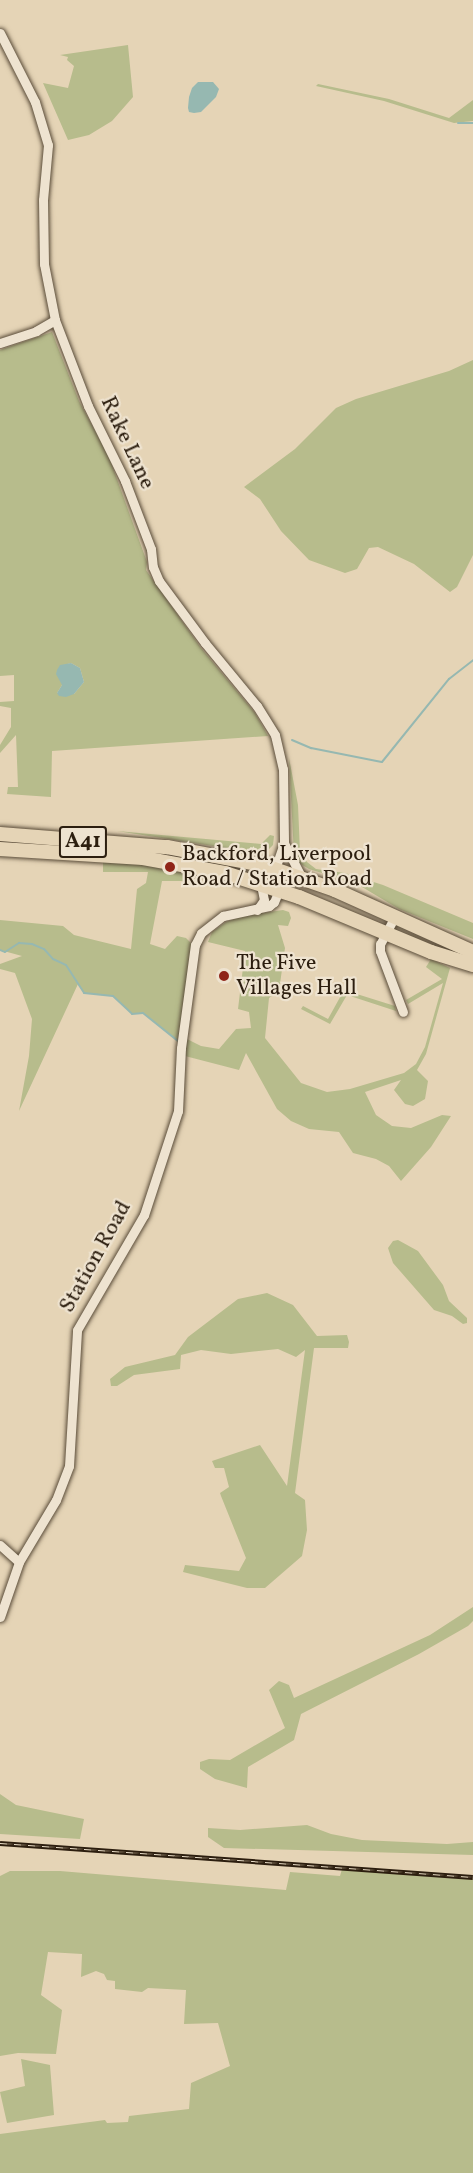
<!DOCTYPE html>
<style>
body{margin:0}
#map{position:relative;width:473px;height:2173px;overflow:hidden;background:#e5d4b6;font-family:Vollkorn,serif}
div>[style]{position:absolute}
.green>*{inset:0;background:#b7bc8c}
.water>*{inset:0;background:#96b8b1}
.stream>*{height:2px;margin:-1px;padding:0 1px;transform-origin:1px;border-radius:1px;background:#96b8b1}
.roads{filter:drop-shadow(0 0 2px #5a4c39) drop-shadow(0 0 2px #5a4c39)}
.minor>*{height:9px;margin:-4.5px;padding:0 4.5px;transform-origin:4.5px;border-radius:4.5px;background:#eee3d0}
.highway>*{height:14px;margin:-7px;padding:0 7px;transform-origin:7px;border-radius:7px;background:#e5d4b6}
.rail>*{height:4.5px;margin-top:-2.25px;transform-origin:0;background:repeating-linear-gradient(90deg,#eee3d0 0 7px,#2c1e0f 0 14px);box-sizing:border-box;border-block:2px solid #2c1e0f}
.dots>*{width:16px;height:16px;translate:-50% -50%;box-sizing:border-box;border:3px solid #eee3d0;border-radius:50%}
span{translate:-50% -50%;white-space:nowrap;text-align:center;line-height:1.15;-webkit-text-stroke:4.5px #eee3d0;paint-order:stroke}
.shield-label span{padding:2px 4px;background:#eee3d0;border:2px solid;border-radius:4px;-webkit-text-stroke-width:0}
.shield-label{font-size:21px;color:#2c1e0f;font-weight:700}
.street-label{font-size:22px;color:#2c1e0f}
.poi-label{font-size:22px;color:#2c1e0f}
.left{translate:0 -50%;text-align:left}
</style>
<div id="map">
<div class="green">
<div style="clip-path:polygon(128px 45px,133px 97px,112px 121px,89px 135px,68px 140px,43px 83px,68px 88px,74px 66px,67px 60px,68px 57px,60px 55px)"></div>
<div style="clip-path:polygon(318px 84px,389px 99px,449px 118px,473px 100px,473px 121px,454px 123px,384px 101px,316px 86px)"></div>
<div style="clip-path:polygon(evenodd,52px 332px,79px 401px,109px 457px,147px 562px,146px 570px,201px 648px,255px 713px,268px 736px,52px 751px,51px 797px,7px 794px,8px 787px,18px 787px,16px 735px,0 753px,0 745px,11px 727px,11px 708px,0 706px,0 702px,14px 701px,14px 675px,0 676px,0 350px,52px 332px,71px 663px,80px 668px,84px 682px,74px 694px,57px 693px,62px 685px,64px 665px,71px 663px)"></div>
<div style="clip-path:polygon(473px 360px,473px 555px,457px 587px,450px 592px,414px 564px,378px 547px,369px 548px,357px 569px,345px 573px,309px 560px,281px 531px,260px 499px,244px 487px,295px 449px,336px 408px,356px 399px,449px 371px)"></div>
<div style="clip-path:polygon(289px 758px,298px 805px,300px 852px,307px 862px,316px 869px,345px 873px,383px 885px,473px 923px,473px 939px,399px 909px,357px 884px,309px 869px,299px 863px,294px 854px)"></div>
<div style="clip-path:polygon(117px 831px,261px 844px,270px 835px,274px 836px,273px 845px,264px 854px)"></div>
<div style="clip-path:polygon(103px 860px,141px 862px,192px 874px,190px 881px,162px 881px,150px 944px,165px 949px,177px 936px,186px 938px,192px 944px,178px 1041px,143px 1013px,132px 1014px,113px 996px,84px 993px,78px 984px,19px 1111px,29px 1056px,32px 1019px,15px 973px,0 969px,0 964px,22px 956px,0 950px,0 920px,63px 926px,74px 935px,131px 949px,137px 889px,146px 883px,148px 872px,103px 872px)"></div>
<div style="clip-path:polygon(283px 910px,289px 912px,291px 918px,288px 926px,278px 925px,285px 948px,279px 991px,269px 998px,265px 1038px,301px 1083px,327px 1092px,350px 1089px,404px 1073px,416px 1064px,425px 1047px,443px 983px,408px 1004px,406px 1000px,442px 979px,426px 967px,431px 959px,450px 968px,426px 1054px,417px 1070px,428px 1081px,425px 1099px,413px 1106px,405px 1104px,394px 1090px,401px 1080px,365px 1092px,376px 1115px,392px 1126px,411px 1128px,442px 1115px,451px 1116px,431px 1147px,401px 1181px,389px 1166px,376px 1159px,353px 1153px,339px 1132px,309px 1129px,291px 1121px,277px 1109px,246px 1053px,239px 1070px,185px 1056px,187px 1039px,201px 1046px,219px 1049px,236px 1029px,251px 1028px,249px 1012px,238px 1009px,245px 951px,208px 942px,212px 932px,226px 922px,242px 916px)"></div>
<div style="clip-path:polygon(344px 990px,395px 1006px,396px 1011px,347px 995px,330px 1024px,301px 1009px,303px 1006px,328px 1019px)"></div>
<div style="clip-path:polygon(398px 1240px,418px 1251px,443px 1285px,449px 1301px,467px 1318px,467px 1323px,463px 1324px,452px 1316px,434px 1310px,393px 1263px,388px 1248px,393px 1241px)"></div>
<div style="clip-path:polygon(267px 1293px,293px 1305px,317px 1336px,347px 1335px,349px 1342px,348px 1348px,314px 1348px,295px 1493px,305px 1500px,307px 1530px,302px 1556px,265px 1588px,247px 1588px,183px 1572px,185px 1565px,239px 1571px,246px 1558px,221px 1496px,220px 1493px,229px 1487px,224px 1468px,215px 1468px,212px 1461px,260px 1445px,287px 1486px,305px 1350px,296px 1357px,278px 1349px,231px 1354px,201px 1350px,181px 1355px,180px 1369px,134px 1375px,117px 1386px,111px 1386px,110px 1379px,125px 1367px,175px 1355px,188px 1337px,238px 1299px)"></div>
<div style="clip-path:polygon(473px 1607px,473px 1621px,468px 1626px,419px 1654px,301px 1714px,294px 1740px,248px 1767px,247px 1788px,215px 1779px,200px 1769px,200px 1762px,209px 1759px,230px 1760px,285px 1728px,269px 1690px,279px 1681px,289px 1685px,294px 1698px,430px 1635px)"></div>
<div style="clip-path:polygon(0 1794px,16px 1805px,84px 1819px,80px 1839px,0 1834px)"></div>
<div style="clip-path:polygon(307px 1825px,331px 1834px,362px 1840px,447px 1844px,473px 1842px,473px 1855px,224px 1848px,208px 1837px,208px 1828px,240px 1830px)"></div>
<div style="clip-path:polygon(342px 1869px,473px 1879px,473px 2173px,0 2173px,0 2134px,105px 2120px,107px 2123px,128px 2122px,129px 2116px,189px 2109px,191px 2083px,230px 2066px,218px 2023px,184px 2024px,186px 1990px,148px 1988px,142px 1992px,115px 1989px,115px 1981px,107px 1980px,104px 1974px,96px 1971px,81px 1977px,82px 1954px,48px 1952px,41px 1995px,62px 2010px,56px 2054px,18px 2053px,0 2056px,0 1876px,10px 1871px,60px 1871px,286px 1890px,290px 1872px,340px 1876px)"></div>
<div style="clip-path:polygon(21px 2059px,50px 2065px,54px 2115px,7px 2123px,0 2092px,25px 2086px)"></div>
</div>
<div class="water">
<div style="clip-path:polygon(198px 82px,213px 82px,219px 89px,216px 97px,201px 112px,194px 113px,189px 112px,188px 108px,189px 97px,192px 88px)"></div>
<div style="clip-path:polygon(71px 663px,80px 668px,84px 682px,74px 694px,66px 697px,59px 696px,57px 693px,62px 685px,56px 674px,57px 670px,60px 665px)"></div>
</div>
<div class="stream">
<div style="left:458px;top:123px;width:15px"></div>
<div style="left:292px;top:740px;width:21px;rotate:23deg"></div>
<div style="left:311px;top:748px;width:72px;rotate:11.2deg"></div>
<div style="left:382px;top:762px;width:107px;rotate:-51.1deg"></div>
<div style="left:449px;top:679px;width:31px;rotate:-38deg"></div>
<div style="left:0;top:950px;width:5px;rotate:22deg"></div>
<div style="left:5px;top:952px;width:17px;rotate:-33deg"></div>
<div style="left:19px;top:943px;width:13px;rotate:4deg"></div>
<div style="left:32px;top:944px;width:13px;rotate:23deg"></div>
<div style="left:44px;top:949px;width:13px;rotate:48deg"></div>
<div style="left:53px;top:959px;width:14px;rotate:25deg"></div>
<div style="left:66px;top:965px;width:33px;rotate:57deg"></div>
<div style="left:84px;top:993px;width:29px;rotate:6deg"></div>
<div style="left:113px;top:996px;width:26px;rotate:43deg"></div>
<div style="left:132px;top:1014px;width:11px;rotate:-5deg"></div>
<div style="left:143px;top:1013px;width:45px;rotate:38.7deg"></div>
</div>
<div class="roads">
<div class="minor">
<div style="left:0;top:33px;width:77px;rotate:63.1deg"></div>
<div style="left:35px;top:102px;width:45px;rotate:73.2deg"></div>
<div style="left:48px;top:145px;width:55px;rotate:95.2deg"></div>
<div style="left:43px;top:200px;width:64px;rotate:89.1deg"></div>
<div style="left:44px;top:264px;width:57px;rotate:78.9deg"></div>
<div style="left:55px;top:320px;width:92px;rotate:69deg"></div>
<div style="left:88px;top:406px;width:84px;rotate:63.7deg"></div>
<div style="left:125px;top:481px;width:73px;rotate:69.1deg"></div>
<div style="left:151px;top:549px;width:18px;rotate:84deg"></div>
<div style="left:153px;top:567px;width:15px;rotate:67deg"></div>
<div style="left:159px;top:581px;width:77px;rotate:53.4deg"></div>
<div style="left:205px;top:643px;width:82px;rotate:50.5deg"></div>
<div style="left:257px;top:706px;width:34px;rotate:58deg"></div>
<div style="left:275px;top:735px;width:35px;rotate:77deg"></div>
<div style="left:283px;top:769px;width:74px;rotate:89.2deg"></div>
<div style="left:284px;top:843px;width:38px;rotate:63deg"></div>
<div style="left:0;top:343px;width:38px;rotate:-18deg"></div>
<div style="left:36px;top:331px;width:22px;rotate:-30deg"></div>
<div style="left:257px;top:910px;width:12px;rotate:-55deg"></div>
<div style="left:264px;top:900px;width:16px;rotate:-101deg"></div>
<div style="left:394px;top:918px;width:30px;rotate:118deg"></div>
<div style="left:380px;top:944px;width:7px;rotate:90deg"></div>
<div style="left:380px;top:951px;width:65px;rotate:69.3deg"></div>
<div style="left:0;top:1545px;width:25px;rotate:42deg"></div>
<div style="left:0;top:1617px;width:58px;rotate:-70.9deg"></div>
<div style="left:19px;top:1562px;width:72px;rotate:-59.2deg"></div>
<div style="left:56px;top:1500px;width:36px;rotate:-69deg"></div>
<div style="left:69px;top:1466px;width:136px;rotate:-86.6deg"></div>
<div style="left:77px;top:1330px;width:133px;rotate:-59.8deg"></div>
<div style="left:144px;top:1215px;width:109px;rotate:-71.9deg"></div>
<div style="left:178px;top:1111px;width:63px;rotate:-87.3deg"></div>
<div style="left:181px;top:1048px;width:104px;rotate:-82.3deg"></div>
<div style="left:195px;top:945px;width:13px;rotate:-63deg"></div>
<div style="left:201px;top:933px;width:28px;rotate:-38deg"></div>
<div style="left:223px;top:916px;width:47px;rotate:-12.3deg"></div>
<div style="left:269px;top:906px;width:6px;rotate:-39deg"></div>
<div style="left:274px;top:902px;width:13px;rotate:-67deg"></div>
<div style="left:279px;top:890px;width:21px;rotate:-101deg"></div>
<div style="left:275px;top:869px;width:28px;rotate:-71deg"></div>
</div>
<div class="highway">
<div style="left:0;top:834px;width:168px;rotate:4.5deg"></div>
<div style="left:167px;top:847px;width:98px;rotate:10.6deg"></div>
<div style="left:263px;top:865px;width:76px;rotate:19.1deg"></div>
<div style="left:335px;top:890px;width:151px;rotate:24.2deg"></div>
<div style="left:0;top:849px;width:143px;rotate:3.6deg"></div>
<div style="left:143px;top:858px;width:83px;rotate:10.4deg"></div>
<div style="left:225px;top:873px;width:78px;rotate:18deg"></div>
<div style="left:299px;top:897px;width:143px;rotate:22.6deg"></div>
<div style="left:431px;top:952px;width:44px;rotate:17.2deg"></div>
</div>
</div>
<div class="rail">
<div style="left:0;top:1843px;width:474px;rotate:4.1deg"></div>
</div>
<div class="dots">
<div style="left:170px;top:867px;background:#8f2418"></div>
<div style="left:224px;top:976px;background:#8f2418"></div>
</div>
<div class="shield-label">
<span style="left:83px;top:842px">A41</span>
</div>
<div class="street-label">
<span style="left:127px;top:443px;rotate:65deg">Rake Lane</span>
<span style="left:96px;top:1257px;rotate:-61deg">Station Road</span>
</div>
<div class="poi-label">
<span class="left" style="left:182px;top:867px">Backford, Liverpool<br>Road / Station Road</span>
<span class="left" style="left:236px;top:976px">The Five<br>Villages Hall</span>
</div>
</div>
